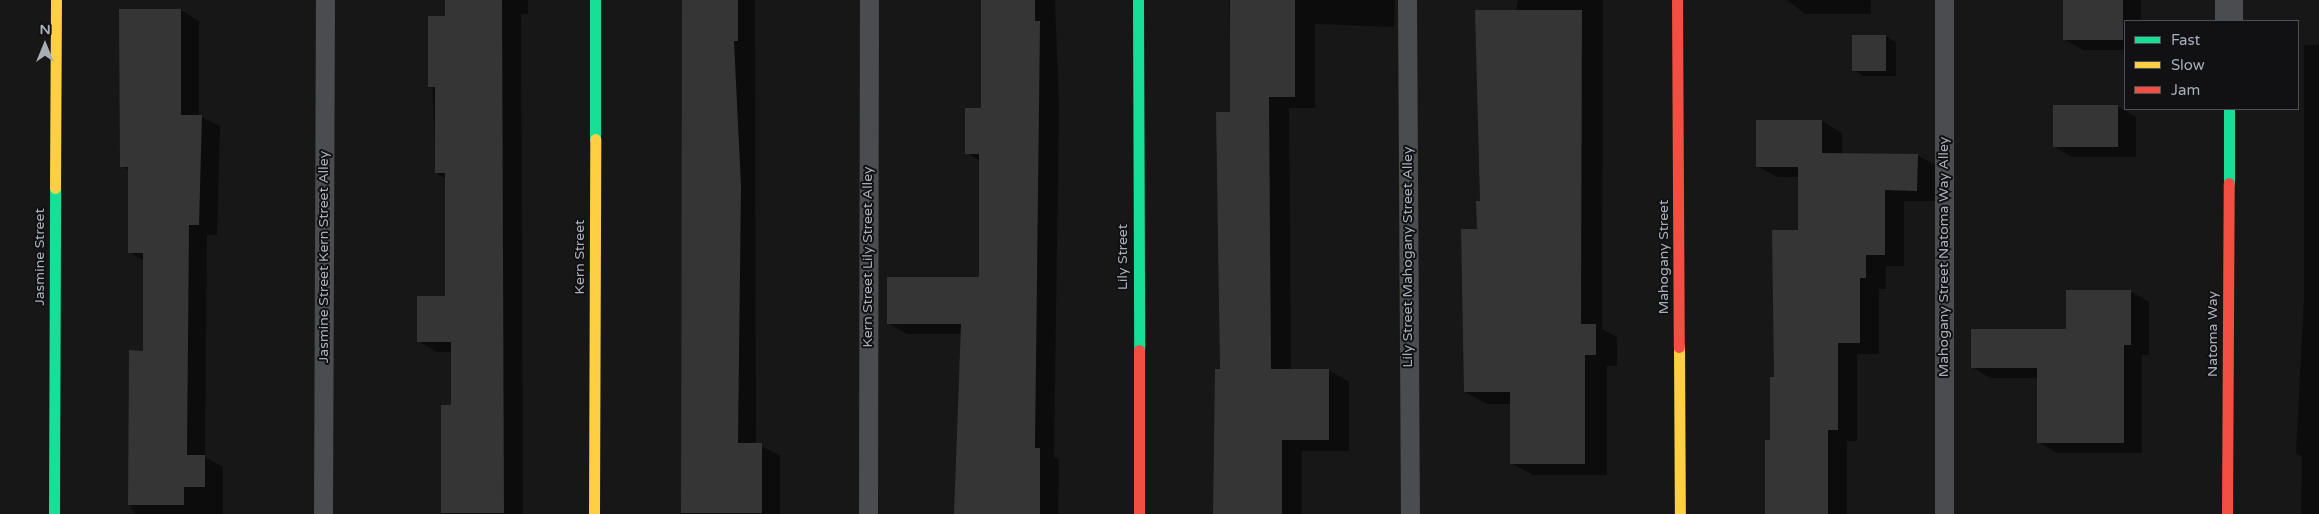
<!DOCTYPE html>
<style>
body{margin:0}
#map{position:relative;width:2319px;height:514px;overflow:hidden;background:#171717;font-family:"Varela Round",sans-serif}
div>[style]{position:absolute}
.shadow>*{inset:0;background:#0007}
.building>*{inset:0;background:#353536;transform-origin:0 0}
.lane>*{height:19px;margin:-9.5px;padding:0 9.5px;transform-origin:9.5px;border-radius:9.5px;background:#4b4c50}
.street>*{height:28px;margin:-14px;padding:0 14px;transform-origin:14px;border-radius:14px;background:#4b4c50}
.fast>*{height:11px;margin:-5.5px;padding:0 5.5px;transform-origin:5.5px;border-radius:5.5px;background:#16e098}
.slow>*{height:11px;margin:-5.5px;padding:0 5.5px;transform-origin:5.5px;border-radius:5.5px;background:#ffcf43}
.jam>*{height:11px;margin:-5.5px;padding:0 5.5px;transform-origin:5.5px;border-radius:5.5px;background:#f24e42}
span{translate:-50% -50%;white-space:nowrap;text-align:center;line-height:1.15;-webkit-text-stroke:4px #111113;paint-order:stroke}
.street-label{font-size:14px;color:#a8adb8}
.legend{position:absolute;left:2124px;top:20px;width:175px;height:90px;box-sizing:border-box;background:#111113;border:1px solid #4d4f55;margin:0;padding:6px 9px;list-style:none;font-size:15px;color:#a8adb8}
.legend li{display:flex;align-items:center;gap:10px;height:25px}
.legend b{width:25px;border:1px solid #4d4f55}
.north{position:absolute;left:20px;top:20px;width:50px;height:50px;-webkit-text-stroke:4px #111113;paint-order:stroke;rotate:0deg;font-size:14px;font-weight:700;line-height:20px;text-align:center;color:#a8adb8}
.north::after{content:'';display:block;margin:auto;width:18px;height:22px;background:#a8adb8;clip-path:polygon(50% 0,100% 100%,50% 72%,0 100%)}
</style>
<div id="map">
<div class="shadow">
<div style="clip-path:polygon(446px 0,528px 0,528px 14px,521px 14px,523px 514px,443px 514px,443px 407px,452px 407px,452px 352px,437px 352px,418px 341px,446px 298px,446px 179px,436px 173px,430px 17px,446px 17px)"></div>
<div style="clip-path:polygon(683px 0,755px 0,756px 444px,780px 455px,780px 514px,681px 514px)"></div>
<div style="clip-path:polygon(983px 0,1055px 0,1059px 106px,1054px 457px,1059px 460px,1058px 514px,956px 514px,962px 334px,907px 334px,888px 323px,980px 278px,980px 161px,967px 153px,983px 110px)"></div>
<div style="clip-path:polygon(1229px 0,1395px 0,1394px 27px,1315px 24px,1315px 108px,1289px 108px,1291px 370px,1329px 370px,1349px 382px,1349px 451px,1302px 451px,1302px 514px,1215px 514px,1232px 113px)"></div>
<div style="clip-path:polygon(1518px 0,1603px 0,1602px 329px,1617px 337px,1617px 366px,1607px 366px,1607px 475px,1533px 475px,1511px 463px,1511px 404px,1487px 404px,1465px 392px,1481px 202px)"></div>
<div style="clip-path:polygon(1787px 0,1871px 0,1871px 14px,1805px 14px)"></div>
<div style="clip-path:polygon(2064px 0,2141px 0,2141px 21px,2125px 21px,2125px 50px,2083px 50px,2064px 39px)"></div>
<div style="clip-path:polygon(181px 10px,199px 21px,199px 116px,220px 126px,217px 235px,207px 235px,205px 457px,223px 467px,223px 514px,135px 514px,129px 504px,145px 352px,145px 261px,129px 252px,129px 170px,121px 166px)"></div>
<div style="clip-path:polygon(1886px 36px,1896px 42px,1896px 76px,1863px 76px,1854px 70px)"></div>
<div style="clip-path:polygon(2304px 45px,2319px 45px,2319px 514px,2301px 514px,2302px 457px,2296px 453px,2304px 298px)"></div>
<div style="clip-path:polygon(2117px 106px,2136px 117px,2136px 157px,2072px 157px,2054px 147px)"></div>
<div style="clip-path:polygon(1822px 121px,1842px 133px,1842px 154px,1917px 155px,1937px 166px,1937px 201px,1904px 201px,1904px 266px,1886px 266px,1886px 289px,1879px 289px,1879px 354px,1857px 354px,1857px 441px,1847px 441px,1847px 514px,1765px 514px,1775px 378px,1799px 232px,1799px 177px,1777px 177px,1757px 166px)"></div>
<div style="clip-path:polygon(2130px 291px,2149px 302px,2149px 355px,2142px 355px,2142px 453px,2057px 453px,2038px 442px,2038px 378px,1990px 378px,1972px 367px,2067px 330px)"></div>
</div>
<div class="building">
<div style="clip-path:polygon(445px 0,502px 0,504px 513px,441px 513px,441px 405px,451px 405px,451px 342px,417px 342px,417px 296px,445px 296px,445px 173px,435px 173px,435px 87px,428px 87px,428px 16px,445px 16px)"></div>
<div style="clip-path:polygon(682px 0,738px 0,738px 41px,734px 41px,741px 186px,738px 443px,762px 443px,762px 513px,681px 513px)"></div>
<div style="clip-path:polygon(981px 0,1035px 0,1035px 21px,1040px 21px,1035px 448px,1040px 448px,1040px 514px,954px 514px,961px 324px,887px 324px,887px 277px,979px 277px,979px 154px,965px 154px,965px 108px,981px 108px)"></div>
<div style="clip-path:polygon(1230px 0,1295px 0,1295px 97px,1269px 97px,1271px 369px,1329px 369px,1329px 440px,1282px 440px,1282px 514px,1213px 514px,1215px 369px,1220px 369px,1216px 112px,1230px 112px)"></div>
<div style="left:2063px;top:0;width:60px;height:40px"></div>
<div style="clip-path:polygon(119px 9px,181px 9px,181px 115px,202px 115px,199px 225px,189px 225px,187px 455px,205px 455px,205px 487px,184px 487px,184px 505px,128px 505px,129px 350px,143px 351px,143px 253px,128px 253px,128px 167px,120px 167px)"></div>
<div style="clip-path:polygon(1475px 10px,1582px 10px,1581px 324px,1596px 324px,1596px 355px,1585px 355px,1585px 464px,1510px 464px,1510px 392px,1464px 392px,1461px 229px,1477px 229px,1476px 201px,1480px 201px)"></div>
<div style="left:1852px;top:35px;width:34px;height:36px"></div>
<div style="left:2053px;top:105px;width:65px;height:42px"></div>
<div style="clip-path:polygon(1756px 120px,1822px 120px,1822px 153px,1918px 154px,1917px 191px,1885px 190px,1885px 255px,1866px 255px,1866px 278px,1860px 278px,1860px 343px,1838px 343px,1838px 430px,1828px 430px,1828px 514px,1765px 514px,1765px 440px,1770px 440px,1770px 377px,1774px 377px,1772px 230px,1798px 230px,1798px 167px,1756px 167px)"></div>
<div style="clip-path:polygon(2066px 290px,2131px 290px,2131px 345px,2124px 345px,2124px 443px,2037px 443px,2037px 368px,1971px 368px,1971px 329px,2066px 329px)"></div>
</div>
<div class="lane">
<div style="left:1407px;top:0;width:514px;rotate:89.67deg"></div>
<div style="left:1944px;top:0;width:514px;rotate:90deg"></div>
<div style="left:323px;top:514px;width:514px;rotate:-89.78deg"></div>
<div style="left:868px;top:514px;width:514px;rotate:-89.89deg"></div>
</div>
<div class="street">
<div style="left:2229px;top:21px;width:21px;rotate:-90deg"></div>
</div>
<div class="fast">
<div style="left:1138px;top:0;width:350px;rotate:89.8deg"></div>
<div style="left:595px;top:139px;width:139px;rotate:-90deg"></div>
<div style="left:2229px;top:183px;width:74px;rotate:-90deg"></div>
<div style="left:54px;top:514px;width:326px;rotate:-89.8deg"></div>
</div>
<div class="slow">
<div style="left:55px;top:188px;width:188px;rotate:-89.7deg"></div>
<div style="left:1679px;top:347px;width:167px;rotate:89.7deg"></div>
<div style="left:594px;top:514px;width:375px;rotate:-89.8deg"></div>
</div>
<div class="jam">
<div style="left:1677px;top:0;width:347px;rotate:89.7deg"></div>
<div style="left:1139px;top:350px;width:164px;rotate:90deg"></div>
<div style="left:2227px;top:514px;width:331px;rotate:-89.7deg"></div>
</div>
<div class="street-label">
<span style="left:40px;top:257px;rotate:-90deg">Jasmine Street</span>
<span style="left:324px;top:257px;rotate:-90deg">Jasmine Street Kern Street Alley</span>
<span style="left:580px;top:257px;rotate:-90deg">Kern Street</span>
<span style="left:868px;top:257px;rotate:-90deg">Kern Street Lily Street Alley</span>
<span style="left:1123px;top:257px;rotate:-90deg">Lily Street</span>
<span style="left:1408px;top:257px;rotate:-90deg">Lily Street Mahogany Street Alley</span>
<span style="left:1664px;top:257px;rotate:-90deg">Mahogany Street</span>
<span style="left:1944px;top:257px;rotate:-90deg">Mahogany Street Natoma Way Alley</span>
<span style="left:2213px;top:334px;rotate:-90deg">Natoma Way</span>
</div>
<ul class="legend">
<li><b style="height:6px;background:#16e098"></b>Fast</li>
<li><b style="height:6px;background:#ffcf43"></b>Slow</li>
<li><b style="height:6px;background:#f24e42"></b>Jam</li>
</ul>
<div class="north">N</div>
</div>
